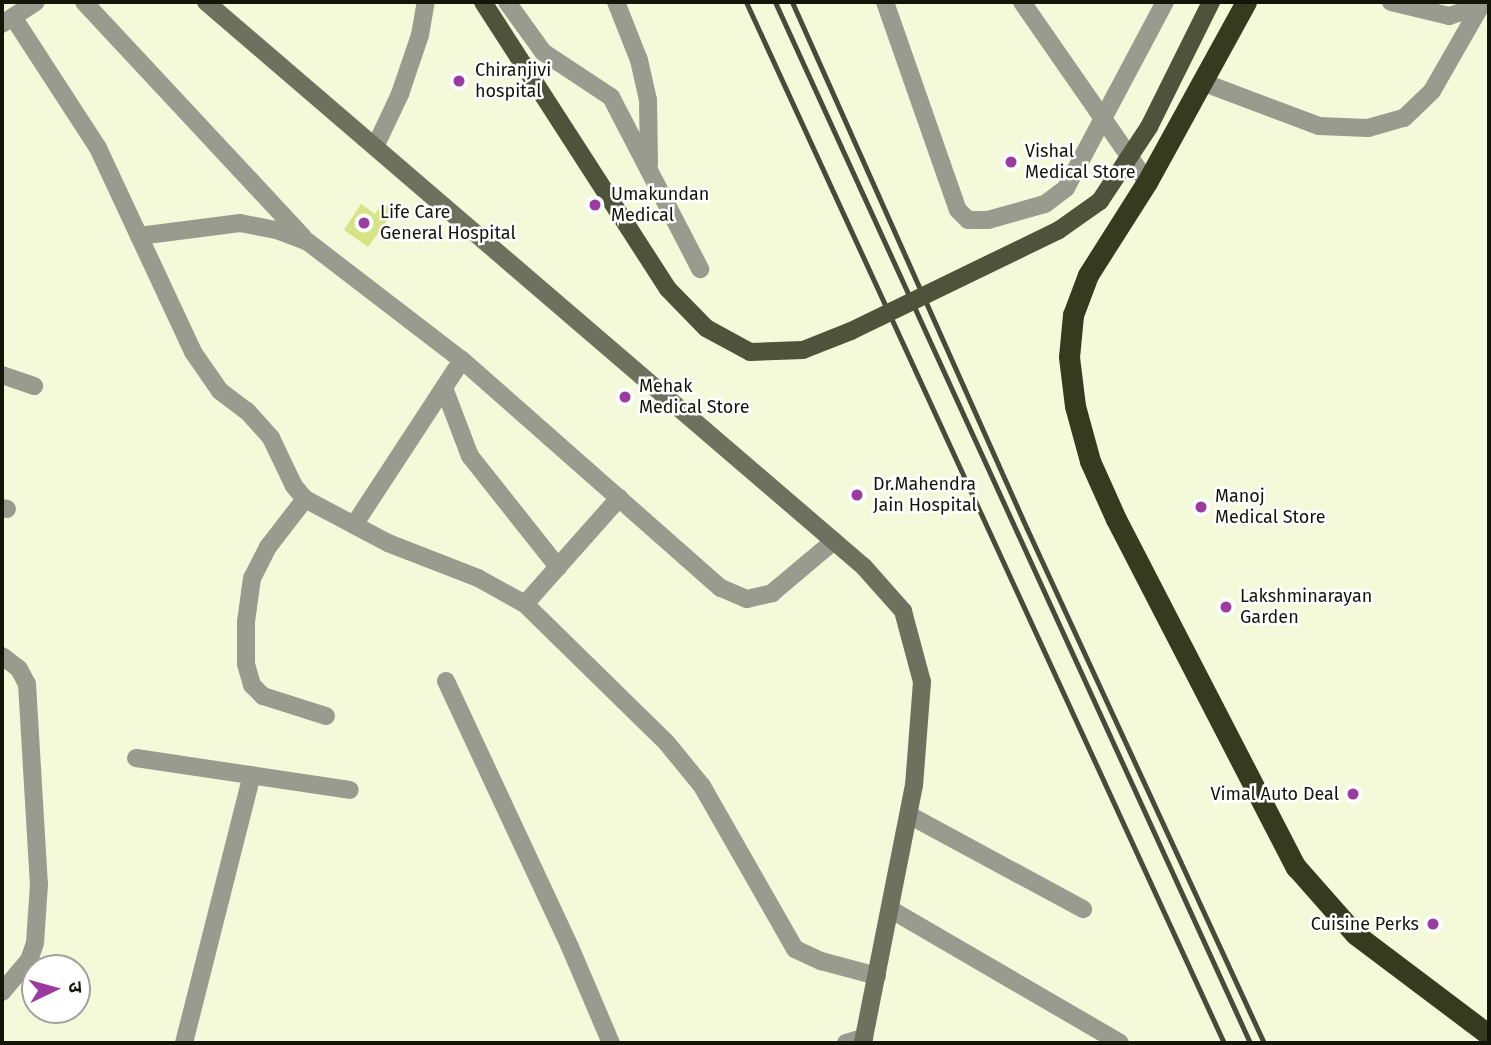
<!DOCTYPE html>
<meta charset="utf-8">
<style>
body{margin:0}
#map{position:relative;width:1491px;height:1045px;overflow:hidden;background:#f3f9d9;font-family:"Fira Sans","Noto Sans Devanagari",sans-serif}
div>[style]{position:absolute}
.building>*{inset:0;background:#d6e485}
.street>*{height:18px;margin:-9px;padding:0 9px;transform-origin:9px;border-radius:9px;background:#999b8e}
.secondary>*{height:18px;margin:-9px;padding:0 9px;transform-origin:9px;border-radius:9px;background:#6d715e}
.highway>*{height:21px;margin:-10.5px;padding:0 10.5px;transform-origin:10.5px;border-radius:10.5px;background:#363a1f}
.rail>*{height:5px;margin:-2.5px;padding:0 2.5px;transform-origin:2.5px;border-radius:2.5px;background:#484b3b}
.primary-bridge>*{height:18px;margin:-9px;padding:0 9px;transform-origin:9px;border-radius:9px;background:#4f533c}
.dots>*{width:19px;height:19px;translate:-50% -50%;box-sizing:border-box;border:4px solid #fff;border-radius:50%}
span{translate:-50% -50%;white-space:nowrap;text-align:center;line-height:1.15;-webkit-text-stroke:5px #fff;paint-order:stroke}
.poi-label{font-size:18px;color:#131509}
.left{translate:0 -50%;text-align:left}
.right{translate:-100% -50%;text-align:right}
.frame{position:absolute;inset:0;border:4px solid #131509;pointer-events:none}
.north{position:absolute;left:21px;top:954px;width:70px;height:70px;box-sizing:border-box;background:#fff;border:2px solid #a1a19d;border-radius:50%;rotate:85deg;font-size:19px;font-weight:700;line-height:28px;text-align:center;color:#131509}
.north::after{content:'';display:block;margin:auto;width:24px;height:32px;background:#9b3aa1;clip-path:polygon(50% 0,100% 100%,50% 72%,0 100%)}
</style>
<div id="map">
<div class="building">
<div style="clip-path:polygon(383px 203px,394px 211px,368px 247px,344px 230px,361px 204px,375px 214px)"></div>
</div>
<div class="street">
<div style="left:84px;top:2px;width:321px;rotate:47deg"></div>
<div style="left:507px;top:2px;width:62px;rotate:54.2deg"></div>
<div style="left:543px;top:52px;width:82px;rotate:33.5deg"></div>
<div style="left:611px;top:97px;width:194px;rotate:62.6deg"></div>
<div style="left:616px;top:2px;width:62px;rotate:68.4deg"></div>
<div style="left:639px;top:60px;width:41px;rotate:77.3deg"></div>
<div style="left:648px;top:100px;width:64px;rotate:89.1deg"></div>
<div style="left:885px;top:2px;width:220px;rotate:70.7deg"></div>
<div style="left:958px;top:210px;width:14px;rotate:45deg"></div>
<div style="left:968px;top:220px;width:20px"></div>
<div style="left:988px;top:220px;width:59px;rotate:-15.7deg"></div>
<div style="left:1045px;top:204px;width:26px;rotate:-37deg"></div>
<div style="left:1066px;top:188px;width:211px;rotate:-62deg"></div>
<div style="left:1022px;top:2px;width:219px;rotate:55.2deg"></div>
<div style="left:1391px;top:2px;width:60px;rotate:13.6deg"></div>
<div style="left:1449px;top:16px;width:33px;rotate:-18deg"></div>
<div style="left:13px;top:17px;width:156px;rotate:57deg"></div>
<div style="left:98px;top:148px;width:225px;rotate:65deg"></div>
<div style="left:193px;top:352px;width:47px;rotate:55.3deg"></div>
<div style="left:220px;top:391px;width:34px;rotate:37deg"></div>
<div style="left:247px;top:411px;width:36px;rotate:48deg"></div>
<div style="left:271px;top:438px;width:53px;rotate:64.4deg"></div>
<div style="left:294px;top:486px;width:17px;rotate:50deg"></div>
<div style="left:305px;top:499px;width:94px;rotate:27.9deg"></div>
<div style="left:388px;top:543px;width:97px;rotate:21.3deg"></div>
<div style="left:478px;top:578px;width:54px;rotate:29deg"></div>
<div style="left:525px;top:604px;width:197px;rotate:44.4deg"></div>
<div style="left:666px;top:742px;width:57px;rotate:50.7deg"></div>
<div style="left:702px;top:786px;width:188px;rotate:60.3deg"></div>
<div style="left:795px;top:949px;width:29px;rotate:25deg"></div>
<div style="left:821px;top:961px;width:58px;rotate:15deg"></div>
<div style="left:2px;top:24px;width:40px;rotate:-32.9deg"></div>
<div style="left:1202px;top:82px;width:125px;rotate:20.6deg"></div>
<div style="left:1319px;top:126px;width:49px;rotate:2.3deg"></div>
<div style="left:1368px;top:128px;width:37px;rotate:-16deg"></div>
<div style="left:1404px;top:118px;width:39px;rotate:-44deg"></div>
<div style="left:1432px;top:91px;width:103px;rotate:-60.2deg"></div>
<div style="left:375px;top:147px;width:59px;rotate:-64.7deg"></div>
<div style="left:400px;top:94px;width:62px;rotate:-71.3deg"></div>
<div style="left:420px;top:35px;width:34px;rotate:-80deg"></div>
<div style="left:139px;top:236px;width:102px;rotate:-7.3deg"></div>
<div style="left:240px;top:223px;width:38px;rotate:11deg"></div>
<div style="left:277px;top:230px;width:33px;rotate:21deg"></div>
<div style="left:308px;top:242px;width:194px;rotate:37.5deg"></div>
<div style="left:462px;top:360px;width:345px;rotate:41.4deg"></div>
<div style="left:721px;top:588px;width:28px;rotate:23deg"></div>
<div style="left:747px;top:599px;width:26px;rotate:-13deg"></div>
<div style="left:772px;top:593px;width:81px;rotate:-40deg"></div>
<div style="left:2px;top:375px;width:34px;rotate:19deg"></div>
<div style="left:444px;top:388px;width:73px;rotate:69.1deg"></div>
<div style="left:470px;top:456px;width:142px;rotate:51.6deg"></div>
<div style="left:305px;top:499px;width:61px;rotate:127.6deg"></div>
<div style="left:268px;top:547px;width:35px;rotate:117deg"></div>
<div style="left:252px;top:578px;width:44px;rotate:97.8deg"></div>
<div style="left:246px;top:622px;width:42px;rotate:90deg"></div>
<div style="left:246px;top:664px;width:22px;rotate:74deg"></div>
<div style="left:252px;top:685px;width:16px;rotate:45deg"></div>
<div style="left:263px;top:696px;width:66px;rotate:17.6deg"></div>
<div style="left:2px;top:508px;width:5px;rotate:11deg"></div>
<div style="left:354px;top:525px;width:197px;rotate:-56.8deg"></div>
<div style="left:525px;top:604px;width:142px;rotate:-48.4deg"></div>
<div style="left:2px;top:656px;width:21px;rotate:37deg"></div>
<div style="left:19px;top:669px;width:17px;rotate:62deg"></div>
<div style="left:27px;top:684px;width:200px;rotate:86.6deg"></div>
<div style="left:39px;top:884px;width:59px;rotate:93.9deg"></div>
<div style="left:35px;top:943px;width:18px;rotate:109deg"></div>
<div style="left:29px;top:960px;width:42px;rotate:130.2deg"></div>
<div style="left:446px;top:681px;width:293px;rotate:65deg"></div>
<div style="left:570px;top:947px;width:104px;rotate:66.9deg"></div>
<div style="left:136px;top:758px;width:216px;rotate:8.5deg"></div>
<div style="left:909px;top:815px;width:198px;rotate:28.4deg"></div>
<div style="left:890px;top:909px;width:266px;rotate:30.2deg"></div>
<div style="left:184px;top:1043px;width:276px;rotate:-75.8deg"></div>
<div style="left:846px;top:1043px;width:19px;rotate:-16deg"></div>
</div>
<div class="secondary">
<div style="left:206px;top:2px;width:867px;rotate:40.65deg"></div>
<div style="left:864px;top:567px;width:59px;rotate:48.4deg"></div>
<div style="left:903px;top:611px;width:73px;rotate:75deg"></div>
<div style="left:922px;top:682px;width:103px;rotate:94.4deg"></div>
<div style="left:914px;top:785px;width:263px;rotate:101.2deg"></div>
</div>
<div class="highway">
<div style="left:1246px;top:2px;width:205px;rotate:118.8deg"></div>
<div style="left:1147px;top:182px;width:110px;rotate:122.4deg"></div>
<div style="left:1088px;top:275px;width:43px;rotate:110.6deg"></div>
<div style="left:1073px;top:315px;width:42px;rotate:95.4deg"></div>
<div style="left:1069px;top:357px;width:49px;rotate:83deg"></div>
<div style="left:1075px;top:406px;width:57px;rotate:74.7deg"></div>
<div style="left:1090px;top:461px;width:64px;rotate:65.9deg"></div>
<div style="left:1116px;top:519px;width:392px;rotate:62.7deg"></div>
<div style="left:1296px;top:867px;width:89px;rotate:48.6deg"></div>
<div style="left:1355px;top:934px;width:168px;rotate:37deg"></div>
</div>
<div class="rail">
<div style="left:746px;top:2px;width:1145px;rotate:65.34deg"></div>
<div style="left:775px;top:2px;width:1144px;rotate:65.47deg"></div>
<div style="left:792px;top:2px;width:577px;rotate:65.97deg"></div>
<div style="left:1027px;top:529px;width:566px;rotate:65.25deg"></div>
</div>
<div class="primary-bridge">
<div style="left:483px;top:2px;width:341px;rotate:57.2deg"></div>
<div style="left:668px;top:289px;width:54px;rotate:45.7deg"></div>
<div style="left:706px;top:328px;width:50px;rotate:28.6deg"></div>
<div style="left:750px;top:352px;width:53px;rotate:-2.2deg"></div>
<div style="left:803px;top:350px;width:52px;rotate:-21.6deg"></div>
<div style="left:851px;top:331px;width:231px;rotate:-25.9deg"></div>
<div style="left:1059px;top:230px;width:50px;rotate:-35.3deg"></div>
<div style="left:1100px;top:201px;width:89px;rotate:-56.5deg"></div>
<div style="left:1149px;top:127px;width:140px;rotate:-63.6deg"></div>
</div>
<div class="dots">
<div style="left:459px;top:81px;background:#9b3aa1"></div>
<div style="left:1011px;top:162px;background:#9b3aa1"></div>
<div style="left:595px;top:205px;background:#9b3aa1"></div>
<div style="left:364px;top:223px;background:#9b3aa1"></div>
<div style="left:625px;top:397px;background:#9b3aa1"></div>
<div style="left:857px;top:495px;background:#9b3aa1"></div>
<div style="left:1201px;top:507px;background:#9b3aa1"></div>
<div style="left:1226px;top:607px;background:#9b3aa1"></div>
<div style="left:1353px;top:794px;background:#9b3aa1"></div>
<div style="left:1433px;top:924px;background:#9b3aa1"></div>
</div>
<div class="poi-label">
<span class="left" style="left:475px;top:81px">Chiranjivi<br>hospital</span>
<span class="left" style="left:1025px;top:162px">Vishal<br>Medical Store</span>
<span class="left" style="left:611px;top:205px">Umakundan<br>Medical</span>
<span class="left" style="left:380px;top:223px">Life Care<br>General Hospital</span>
<span class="left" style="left:639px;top:397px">Mehak<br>Medical Store</span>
<span class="left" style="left:873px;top:495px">Dr.Mahendra<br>Jain Hospital</span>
<span class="left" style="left:1215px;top:507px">Manoj<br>Medical Store</span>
<span class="left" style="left:1240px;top:607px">Lakshminarayan<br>Garden</span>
<span class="right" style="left:1339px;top:794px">Vimal Auto Deal</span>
<span class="right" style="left:1419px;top:924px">Cuisine Perks</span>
</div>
<div class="frame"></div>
<div class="north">उ</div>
</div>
